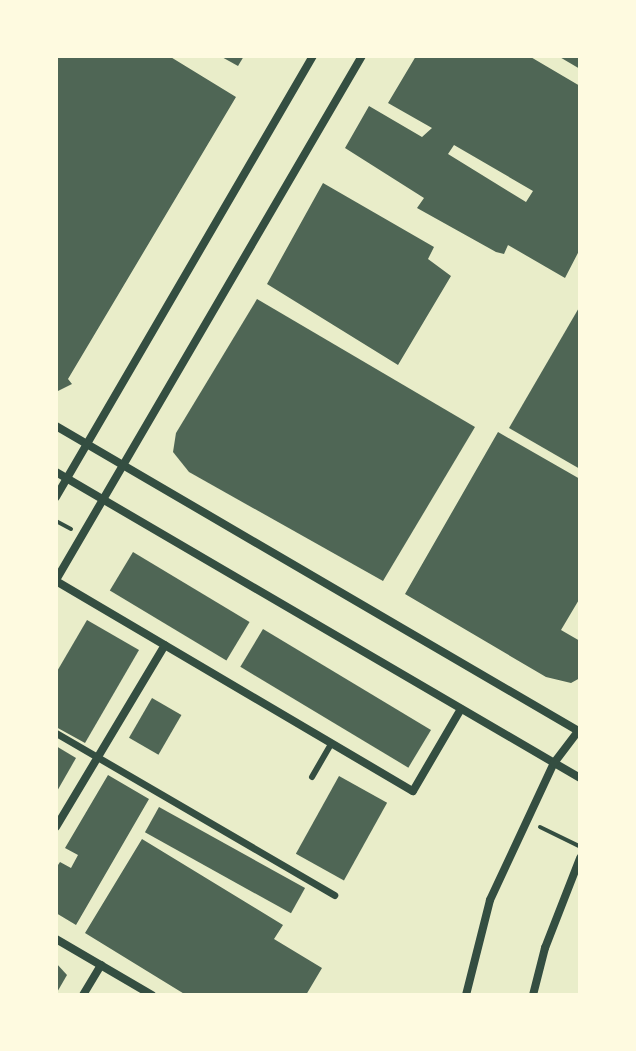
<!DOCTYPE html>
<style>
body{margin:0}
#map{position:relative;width:636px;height:1051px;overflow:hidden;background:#e9edc9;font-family:"DM Sans",sans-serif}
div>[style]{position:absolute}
.building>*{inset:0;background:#4f6655;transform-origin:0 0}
.path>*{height:4px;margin:-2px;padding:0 2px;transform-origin:2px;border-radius:2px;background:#344e41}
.service>*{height:6px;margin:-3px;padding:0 3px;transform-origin:3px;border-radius:3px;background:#344e41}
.pedestrian>*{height:7px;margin:-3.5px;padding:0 3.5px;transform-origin:3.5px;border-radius:3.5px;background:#344e41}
.minor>*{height:8px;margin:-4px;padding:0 4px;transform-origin:4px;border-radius:4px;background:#344e41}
span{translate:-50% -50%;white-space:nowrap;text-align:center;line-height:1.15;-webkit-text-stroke:6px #fefae0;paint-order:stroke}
.frame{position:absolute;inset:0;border:58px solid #fefae0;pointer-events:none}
</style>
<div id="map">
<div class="building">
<div style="clip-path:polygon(56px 56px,169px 56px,236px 97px,68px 379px,72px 384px,56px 392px)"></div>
<div style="clip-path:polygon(220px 56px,244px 56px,238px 66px)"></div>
<div style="clip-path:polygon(evenodd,416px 56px,529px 56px,580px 86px,580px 249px,565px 278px,508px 245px,504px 254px,496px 252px,417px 208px,424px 198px,345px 148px,369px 106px,422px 137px,432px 128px,388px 103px,416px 56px,454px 145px,533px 191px,526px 202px,448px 154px,454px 145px)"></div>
<div style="clip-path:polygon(558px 56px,580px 56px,580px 69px)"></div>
<div style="clip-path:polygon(323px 183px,434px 247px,428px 259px,451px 276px,398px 365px,267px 284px)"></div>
<div style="clip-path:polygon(257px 299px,475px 427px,383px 581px,189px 472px,173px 452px,176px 433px)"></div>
<div style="clip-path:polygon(580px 306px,580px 469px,509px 428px)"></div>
<div style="clip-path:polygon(498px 432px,580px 479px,580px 598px,561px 630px,580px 641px,580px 678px,571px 683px,546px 677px,405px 594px)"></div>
<div style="left:133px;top:552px;width:136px;height:45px;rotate:31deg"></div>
<div style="clip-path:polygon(87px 620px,139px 650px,85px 743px,56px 727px,56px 673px)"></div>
<div style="left:263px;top:629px;width:196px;height:44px;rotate:31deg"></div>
<div style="left:152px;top:698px;width:34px;height:46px;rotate:30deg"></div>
<div style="clip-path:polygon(56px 746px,76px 758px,56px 793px)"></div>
<div style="clip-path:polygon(108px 775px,149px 799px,76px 925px,56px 913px,56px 868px,60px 862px,71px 868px,78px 855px,65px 848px)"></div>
<div style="left:339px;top:776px;width:55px;height:89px;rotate:29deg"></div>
<div style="left:159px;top:807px;width:167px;height:29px;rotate:29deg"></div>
<div style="clip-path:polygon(142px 839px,283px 925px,274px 939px,322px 968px,306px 995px,186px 995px,85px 933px)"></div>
<div style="clip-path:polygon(56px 963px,67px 975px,56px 994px)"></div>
</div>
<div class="path">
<div style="left:56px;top:521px;width:17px;rotate:28deg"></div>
<div style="left:540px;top:827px;width:43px;rotate:26deg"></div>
</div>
<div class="service">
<div style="left:312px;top:777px;width:39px;rotate:-60deg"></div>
</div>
<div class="pedestrian">
<div style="left:56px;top:733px;width:322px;rotate:30.2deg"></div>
</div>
<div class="minor">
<div style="left:56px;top:426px;width:607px;rotate:30.28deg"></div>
<div style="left:56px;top:472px;width:607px;rotate:30.28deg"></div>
<div style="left:56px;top:497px;width:510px;rotate:-59.77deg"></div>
<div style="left:56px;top:580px;width:607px;rotate:-59.72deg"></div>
<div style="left:56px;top:581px;width:414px;rotate:30.5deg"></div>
<div style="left:413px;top:791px;width:95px;rotate:-59.7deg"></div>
<div style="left:56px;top:827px;width:212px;rotate:-59.1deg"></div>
<div style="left:56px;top:939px;width:111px;rotate:30.3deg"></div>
<div style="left:83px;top:995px;width:35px;rotate:-59deg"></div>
<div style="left:466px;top:995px;width:98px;rotate:-75.8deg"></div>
<div style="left:490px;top:900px;width:151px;rotate:-65deg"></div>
<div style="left:554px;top:763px;width:41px;rotate:-52.9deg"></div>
<div style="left:533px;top:995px;width:49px;rotate:-75.7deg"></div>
<div style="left:545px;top:948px;width:97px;rotate:-68.7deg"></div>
</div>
<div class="frame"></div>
</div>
